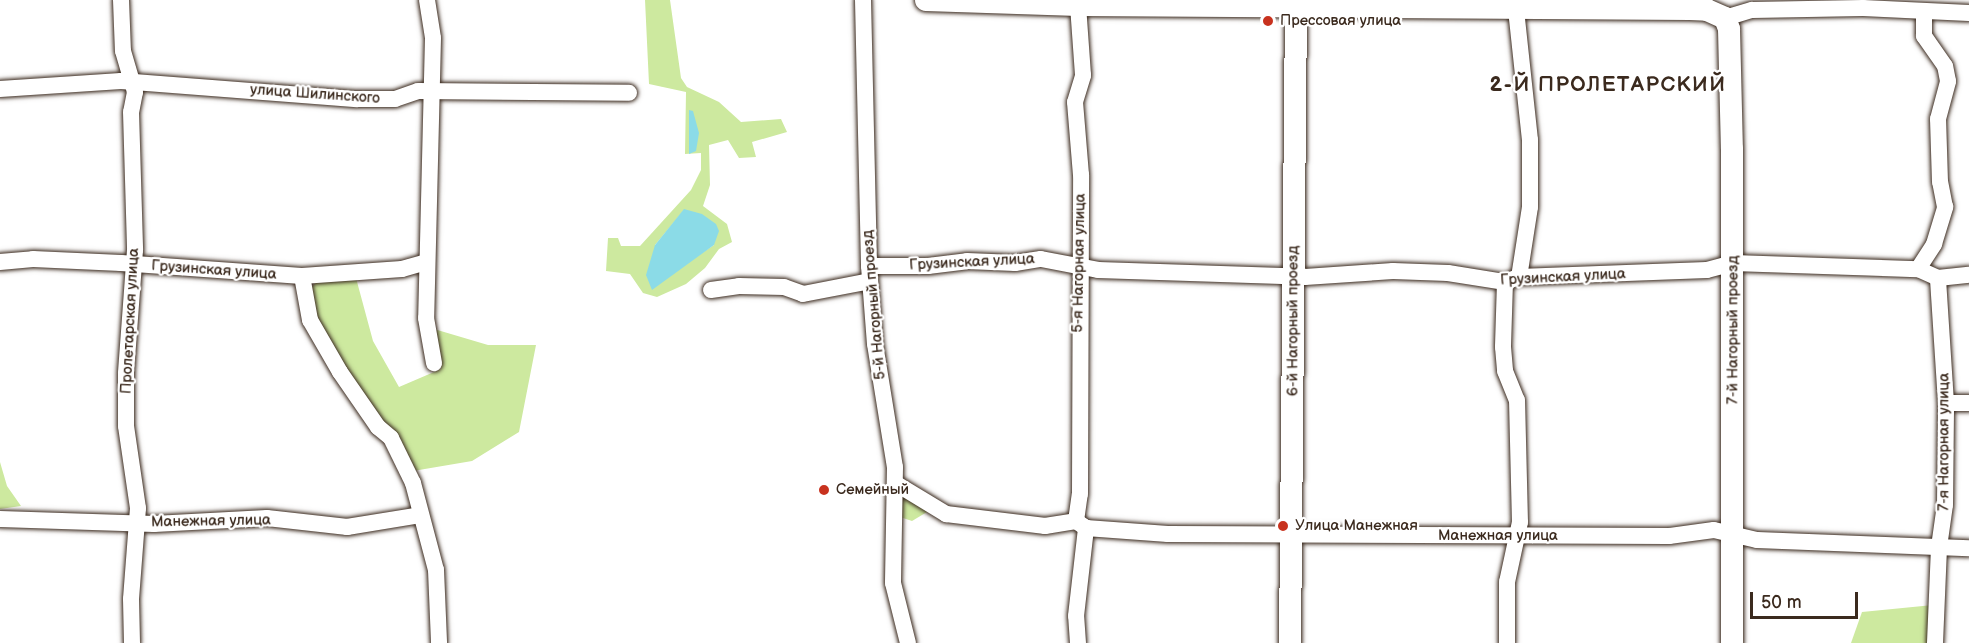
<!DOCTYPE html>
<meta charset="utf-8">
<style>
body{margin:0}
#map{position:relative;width:1969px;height:643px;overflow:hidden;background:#fff;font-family:"Balsamiq Sans",sans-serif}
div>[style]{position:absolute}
.green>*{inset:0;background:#cde99f}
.water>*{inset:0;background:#8bdbe7}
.roads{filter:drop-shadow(0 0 2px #3b2a1e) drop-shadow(0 0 2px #3b2a1e)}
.street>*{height:16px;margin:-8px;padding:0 8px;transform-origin:8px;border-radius:8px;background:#fff}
.secondary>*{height:22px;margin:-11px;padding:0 11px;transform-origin:11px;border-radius:11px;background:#fff}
.dots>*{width:16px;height:16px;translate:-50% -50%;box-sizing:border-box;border:3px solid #fff;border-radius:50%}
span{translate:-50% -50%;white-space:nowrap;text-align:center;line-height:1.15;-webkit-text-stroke:4.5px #fff;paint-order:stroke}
.poi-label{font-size:15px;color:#3b2a1e}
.left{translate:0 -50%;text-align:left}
.street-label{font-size:15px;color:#3b2a1e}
.district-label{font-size:21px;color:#3b2a1e;font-weight:700;letter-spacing:1.5px}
.scale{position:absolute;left:1750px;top:592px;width:108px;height:27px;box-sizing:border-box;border:3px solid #3b2a1e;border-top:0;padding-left:8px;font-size:18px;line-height:21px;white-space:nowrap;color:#3b2a1e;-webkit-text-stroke:4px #fff;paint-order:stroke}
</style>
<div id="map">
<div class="green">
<div style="clip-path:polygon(evenodd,645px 0,670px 0,681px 78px,687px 87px,719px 102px,741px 122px,781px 119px,787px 132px,752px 142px,756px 157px,739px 158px,728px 140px,709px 145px,710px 185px,703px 206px,727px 224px,732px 242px,719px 249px,705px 268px,686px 284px,657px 297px,643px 293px,630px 274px,606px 271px,608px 238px,618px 238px,621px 246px,640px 246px,691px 190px,701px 170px,701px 153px,685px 154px,686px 92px,649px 84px,645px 0,684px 210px,714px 245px,664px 278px,655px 245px,684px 210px)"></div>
<div style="clip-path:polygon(356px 278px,373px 341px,399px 387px,441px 369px,434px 329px,488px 345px,536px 345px,519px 432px,472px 461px,413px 471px,314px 318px,312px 287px,316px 282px)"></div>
<div style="clip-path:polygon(0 462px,7px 486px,21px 506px,0 509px)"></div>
<div style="clip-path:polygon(901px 489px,925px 507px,927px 512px,912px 521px,900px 517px)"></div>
<div style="clip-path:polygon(1933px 605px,1931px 643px,1851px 643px,1862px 612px)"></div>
</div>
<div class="water">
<div style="clip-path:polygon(689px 110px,693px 111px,699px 133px,696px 151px,689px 154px)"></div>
<div style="clip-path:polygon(684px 209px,702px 214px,716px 224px,719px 231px,714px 245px,652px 290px,646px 275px,655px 245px)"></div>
</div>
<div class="roads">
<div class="street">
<div style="left:121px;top:0;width:51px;rotate:87.8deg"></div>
<div style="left:123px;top:51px;width:43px;rotate:73.7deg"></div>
<div style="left:135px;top:92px;width:20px;rotate:101deg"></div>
<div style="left:131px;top:112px;width:138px;rotate:88.3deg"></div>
<div style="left:135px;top:250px;width:124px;rotate:94.2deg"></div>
<div style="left:126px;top:374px;width:52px;rotate:90deg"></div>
<div style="left:126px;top:426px;width:83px;rotate:81.7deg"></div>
<div style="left:138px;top:508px;width:91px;rotate:94.4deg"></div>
<div style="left:131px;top:599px;width:44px;rotate:88.7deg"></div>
<div style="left:427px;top:0;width:38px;rotate:81deg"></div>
<div style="left:433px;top:38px;width:280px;rotate:91.4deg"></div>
<div style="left:426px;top:318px;width:46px;rotate:79.9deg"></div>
<div style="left:863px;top:0;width:266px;rotate:88.7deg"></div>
<div style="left:869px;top:266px;width:78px;rotate:85.6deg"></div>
<div style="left:875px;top:344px;width:125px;rotate:80.8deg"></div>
<div style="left:895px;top:467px;width:116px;rotate:91deg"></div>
<div style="left:893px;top:583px;width:62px;rotate:76deg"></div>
<div style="left:1515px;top:0;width:141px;rotate:83.9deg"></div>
<div style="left:1530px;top:140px;width:67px;rotate:90deg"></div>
<div style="left:1530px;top:207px;width:71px;rotate:98.9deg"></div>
<div style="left:1725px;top:18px;width:28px;rotate:-17deg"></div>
<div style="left:1752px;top:10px;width:111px;rotate:-1deg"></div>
<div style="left:1863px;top:8px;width:106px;rotate:2.7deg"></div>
<div style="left:0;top:89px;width:121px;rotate:-3.8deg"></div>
<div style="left:121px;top:81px;width:237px;rotate:4.4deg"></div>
<div style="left:357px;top:99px;width:38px"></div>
<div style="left:395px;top:99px;width:24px;rotate:-19deg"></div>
<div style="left:418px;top:91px;width:211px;rotate:0.5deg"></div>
<div style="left:0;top:262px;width:33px;rotate:-5deg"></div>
<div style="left:33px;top:259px;width:88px;rotate:2.6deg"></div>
<div style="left:121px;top:263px;width:181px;rotate:4.1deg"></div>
<div style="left:302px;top:276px;width:100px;rotate:-4deg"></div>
<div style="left:402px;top:269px;width:26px;rotate:-16deg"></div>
<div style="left:869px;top:266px;width:59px"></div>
<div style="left:928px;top:266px;width:39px;rotate:-7deg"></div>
<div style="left:967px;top:261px;width:48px;rotate:2.4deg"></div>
<div style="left:1015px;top:263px;width:26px;rotate:-9deg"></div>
<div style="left:1041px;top:259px;width:58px;rotate:10.9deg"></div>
<div style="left:1098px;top:270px;width:207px;rotate:1.9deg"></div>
<div style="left:1305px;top:277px;width:88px;rotate:-3.9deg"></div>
<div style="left:1393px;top:271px;width:55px;rotate:2.1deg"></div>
<div style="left:1448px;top:273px;width:58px;rotate:9deg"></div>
<div style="left:1505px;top:282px;width:15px;rotate:-20deg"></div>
<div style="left:1519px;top:277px;width:188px;rotate:-2.1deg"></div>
<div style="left:1707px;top:270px;width:27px;rotate:-15deg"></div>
<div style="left:1733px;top:263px;width:185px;rotate:1.9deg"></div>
<div style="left:1918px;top:269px;width:22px;rotate:24deg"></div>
<div style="left:1938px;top:278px;width:31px;rotate:-6deg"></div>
<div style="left:1918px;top:269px;width:30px;rotate:-57deg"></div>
<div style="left:1934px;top:244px;width:39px;rotate:-73deg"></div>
<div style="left:1945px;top:207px;width:25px;rotate:-101deg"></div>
<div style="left:1940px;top:182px;width:63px;rotate:-91.8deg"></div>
<div style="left:1938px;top:119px;width:39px;rotate:-75deg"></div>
<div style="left:1948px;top:81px;width:15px;rotate:-101deg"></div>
<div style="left:1945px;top:66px;width:37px;rotate:-125deg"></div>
<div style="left:1924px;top:36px;width:24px;rotate:-90deg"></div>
<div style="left:302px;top:276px;width:45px;rotate:79.7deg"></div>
<div style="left:310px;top:320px;width:60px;rotate:60deg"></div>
<div style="left:340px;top:372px;width:67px;rotate:55.4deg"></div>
<div style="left:378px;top:427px;width:17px;rotate:40deg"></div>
<div style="left:391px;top:438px;width:50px;rotate:63.9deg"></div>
<div style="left:413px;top:483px;width:90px;rotate:75.2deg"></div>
<div style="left:436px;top:570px;width:73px;rotate:87.6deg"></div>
<div style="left:1505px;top:282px;width:65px;rotate:91.8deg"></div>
<div style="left:1503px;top:347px;width:24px;rotate:85deg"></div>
<div style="left:1505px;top:371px;width:31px;rotate:68deg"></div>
<div style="left:1517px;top:400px;width:122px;rotate:88.6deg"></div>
<div style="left:1520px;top:522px;width:61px;rotate:102.2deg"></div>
<div style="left:1507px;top:582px;width:61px;rotate:90deg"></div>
<div style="left:711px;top:290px;width:28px;rotate:-8deg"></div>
<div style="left:739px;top:286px;width:45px;rotate:1.3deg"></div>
<div style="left:784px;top:287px;width:20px;rotate:20deg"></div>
<div style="left:803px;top:294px;width:68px;rotate:-11deg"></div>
<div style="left:1946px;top:403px;width:23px"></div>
<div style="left:895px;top:483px;width:60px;rotate:31.3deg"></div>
<div style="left:946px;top:514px;width:100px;rotate:6.9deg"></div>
<div style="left:1045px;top:526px;width:31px;rotate:-9deg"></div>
<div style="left:1076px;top:521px;width:12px;rotate:35deg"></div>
<div style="left:1086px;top:528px;width:82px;rotate:4.2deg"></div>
<div style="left:1168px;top:534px;width:501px;rotate:0.23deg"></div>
<div style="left:1669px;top:536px;width:45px;rotate:-7.6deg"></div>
<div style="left:1714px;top:530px;width:44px;rotate:13.1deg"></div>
<div style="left:1757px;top:540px;width:212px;rotate:2.2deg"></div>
<div style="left:0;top:519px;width:154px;rotate:1.9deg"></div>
<div style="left:154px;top:524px;width:113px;rotate:-3deg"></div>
<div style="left:267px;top:518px;width:81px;rotate:6.4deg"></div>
<div style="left:347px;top:527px;width:74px;rotate:-9.3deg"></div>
<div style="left:1076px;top:521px;width:27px;rotate:-82deg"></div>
<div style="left:1080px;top:494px;width:319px;rotate:-89.8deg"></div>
<div style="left:1081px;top:175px;width:73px;rotate:-94.7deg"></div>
<div style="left:1075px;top:102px;width:28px;rotate:-73deg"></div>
<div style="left:1083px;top:75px;width:70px;rotate:-94.1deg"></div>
<div style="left:1078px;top:643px;width:27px;rotate:-94deg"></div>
<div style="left:1076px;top:616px;width:89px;rotate:-83.5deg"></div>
<div style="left:1935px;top:643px;width:96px;rotate:-87.6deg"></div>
<div style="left:1939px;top:547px;width:42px;rotate:-81.9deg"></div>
<div style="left:1945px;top:505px;width:102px;rotate:-89.4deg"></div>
<div style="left:1946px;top:403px;width:125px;rotate:-93.7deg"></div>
</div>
<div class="secondary">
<div style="left:926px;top:0;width:152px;rotate:1.9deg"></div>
<div style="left:1078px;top:5px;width:612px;rotate:0.37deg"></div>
<div style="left:1690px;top:9px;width:17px;rotate:3deg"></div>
<div style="left:1707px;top:10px;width:20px;rotate:24deg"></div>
<div style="left:1725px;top:18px;width:12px;rotate:70deg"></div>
<div style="left:1729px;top:29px;width:120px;rotate:88.6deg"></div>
<div style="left:1732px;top:149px;width:494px;rotate:90deg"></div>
<div style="left:1290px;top:643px;width:636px;rotate:-89.46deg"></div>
</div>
</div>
<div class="dots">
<div style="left:1268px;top:21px;background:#c8321e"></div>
<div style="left:824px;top:490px;background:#c8321e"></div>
<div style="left:1283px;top:526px;background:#c8321e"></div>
</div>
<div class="poi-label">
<span class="left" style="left:1280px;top:21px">Прессовая улица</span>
<span class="left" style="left:836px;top:490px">Семейный</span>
<span class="left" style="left:1295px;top:526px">Улица Манежная</span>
</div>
<div class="street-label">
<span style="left:315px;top:94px;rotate:4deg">улица Шилинского</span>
<span style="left:972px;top:262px;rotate:-3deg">Грузинская улица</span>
<span style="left:1079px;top:263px;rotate:-89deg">5-я Нагорная улица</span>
<span style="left:214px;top:270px;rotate:4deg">Грузинская улица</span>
<span style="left:1563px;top:277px;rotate:-3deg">Грузинская улица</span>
<span style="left:874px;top:305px;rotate:-95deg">5-й Нагорный проезд</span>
<span style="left:130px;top:321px;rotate:-87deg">Пролетарская улица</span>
<span style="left:1293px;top:321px;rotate:-90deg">6-й Нагорный проезд</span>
<span style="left:1733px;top:330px;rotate:-90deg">7-й Нагорный проезд</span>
<span style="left:1944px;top:442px;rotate:-90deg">7-я Нагорная улица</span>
<span style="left:211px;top:521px;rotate:-1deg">Манежная улица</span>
<span style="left:1498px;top:536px">Манежная улица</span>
</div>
<div class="district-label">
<span style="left:1608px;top:85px">2-Й ПРОЛЕТАРСКИЙ</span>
</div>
<div class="scale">50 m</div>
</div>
